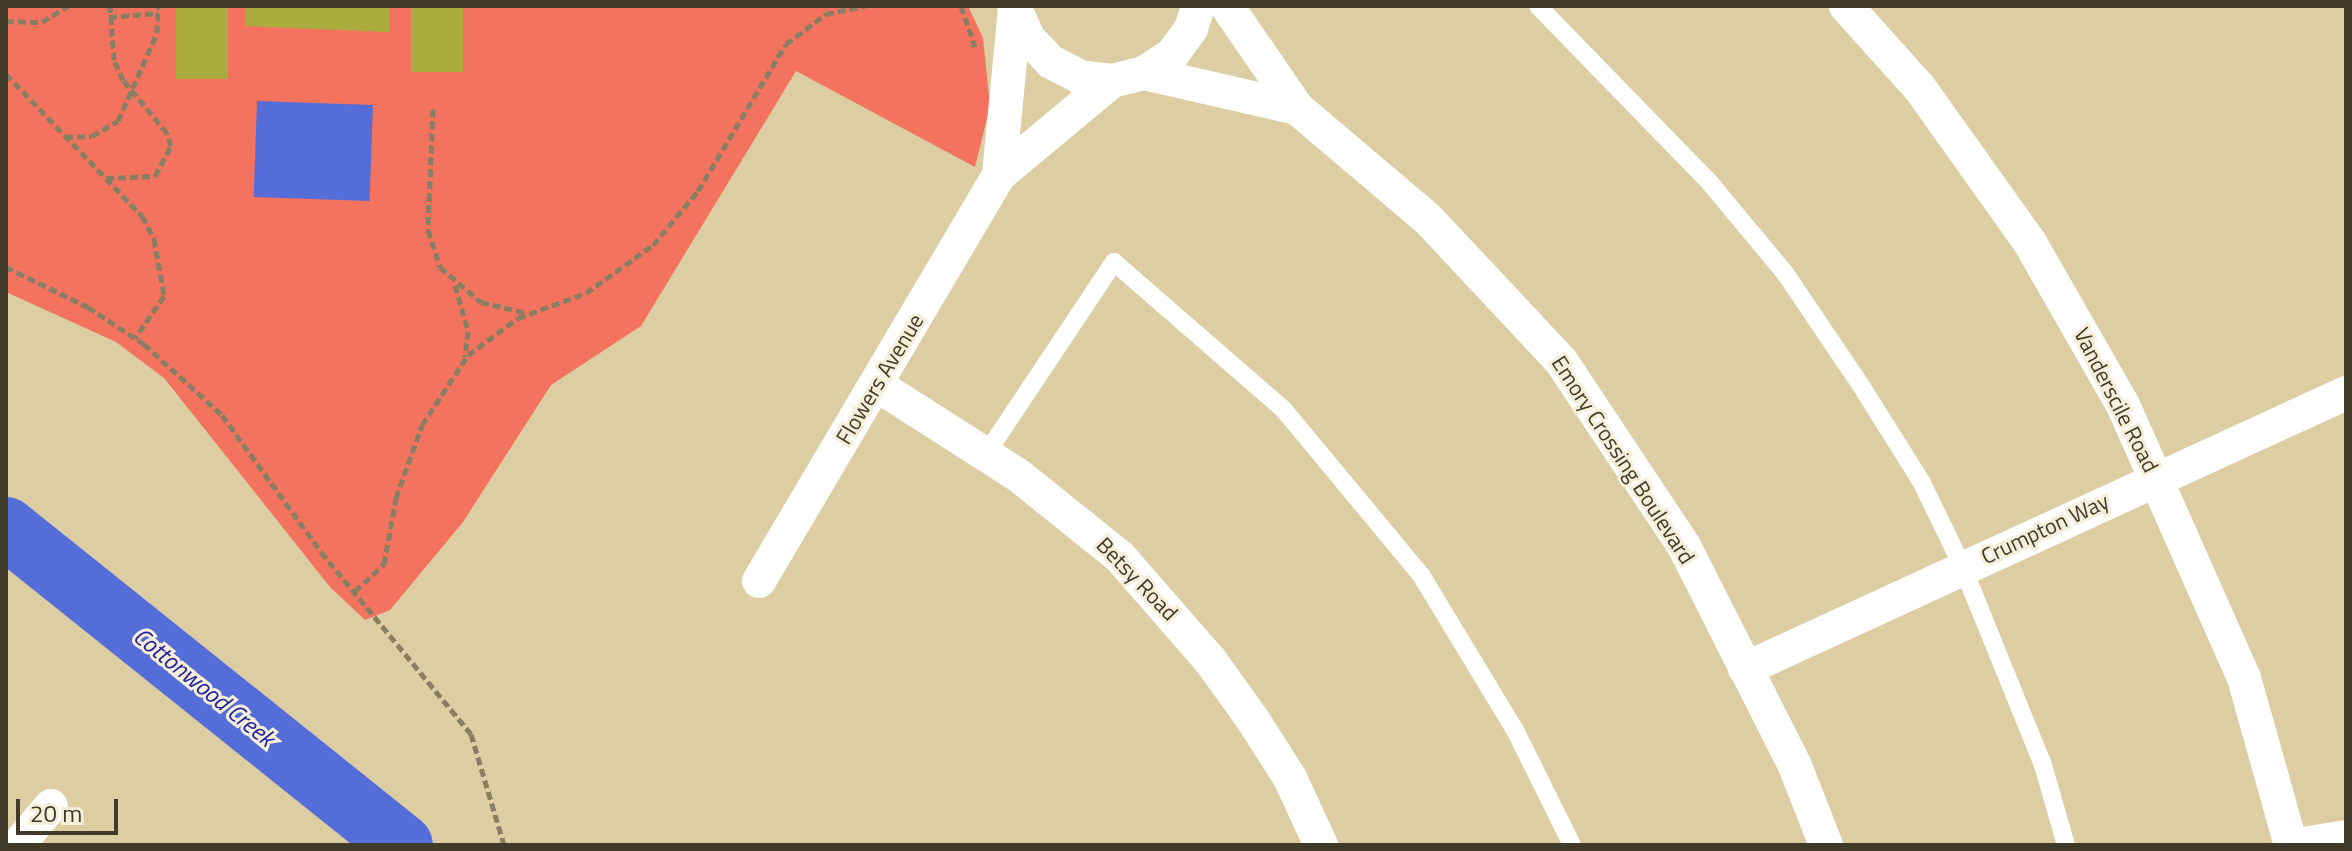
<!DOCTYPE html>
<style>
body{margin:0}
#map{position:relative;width:2352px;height:851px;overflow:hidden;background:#dccda2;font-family:"Titillium Web",sans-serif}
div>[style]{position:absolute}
.green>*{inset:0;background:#f3735e}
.water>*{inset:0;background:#556dd8;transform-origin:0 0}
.river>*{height:62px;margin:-31px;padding:0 31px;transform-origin:31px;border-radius:31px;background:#556dd8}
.building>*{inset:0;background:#aaad3d;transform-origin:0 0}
.path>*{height:5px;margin-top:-2.5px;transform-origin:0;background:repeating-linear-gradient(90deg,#887e61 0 8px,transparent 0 12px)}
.lane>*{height:18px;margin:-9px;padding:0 9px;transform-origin:9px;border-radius:9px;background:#fff}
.street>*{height:34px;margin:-17px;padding:0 17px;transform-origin:17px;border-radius:17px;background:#fff}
span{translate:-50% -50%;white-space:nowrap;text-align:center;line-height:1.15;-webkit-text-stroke:6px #f5eed8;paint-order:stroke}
.street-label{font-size:22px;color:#403a29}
.water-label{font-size:24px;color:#2121a2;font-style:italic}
.frame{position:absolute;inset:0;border:8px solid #403a29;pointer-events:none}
.scale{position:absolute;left:16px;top:799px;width:102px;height:36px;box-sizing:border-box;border:4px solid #403a29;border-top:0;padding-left:10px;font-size:24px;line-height:28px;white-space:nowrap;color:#403a29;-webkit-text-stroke:6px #f5eed8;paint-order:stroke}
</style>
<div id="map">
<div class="green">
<div style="clip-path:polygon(6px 6px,968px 6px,983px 38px,990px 106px,975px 167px,796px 71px,641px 326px,551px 385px,463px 522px,390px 610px,365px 620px,330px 587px,164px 378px,116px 342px,6px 292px)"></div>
</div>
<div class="water">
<div style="left:257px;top:101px;width:116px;height:96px;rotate:2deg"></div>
</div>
<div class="river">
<div style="left:6px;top:528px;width:507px;rotate:38.68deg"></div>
</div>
<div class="building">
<div style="left:176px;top:6px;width:52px;height:73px"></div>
<div style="clip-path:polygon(246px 6px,390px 6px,389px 32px,245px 26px)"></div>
<div style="left:411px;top:6px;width:52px;height:66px"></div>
</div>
<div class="path">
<div style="left:961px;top:6px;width:43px;rotate:71.1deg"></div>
<div style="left:109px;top:17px;width:50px;rotate:-4.6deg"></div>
<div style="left:6px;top:21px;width:36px;rotate:2deg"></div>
<div style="left:42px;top:22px;width:31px;rotate:-32deg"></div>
<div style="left:6px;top:74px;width:197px;rotate:46.2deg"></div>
<div style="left:142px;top:216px;width:26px;rotate:62deg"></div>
<div style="left:154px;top:239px;width:58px;rotate:80deg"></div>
<div style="left:164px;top:296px;width:51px;rotate:124.6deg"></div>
<div style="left:433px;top:109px;width:121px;rotate:92.4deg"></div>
<div style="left:428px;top:230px;width:39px;rotate:72deg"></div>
<div style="left:440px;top:267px;width:54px;rotate:40.5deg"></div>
<div style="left:481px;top:302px;width:47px;rotate:13.4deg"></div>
<div style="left:65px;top:137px;width:27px;rotate:-2deg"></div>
<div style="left:92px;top:136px;width:30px;rotate:-30deg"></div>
<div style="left:118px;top:121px;width:96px;rotate:-66.1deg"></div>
<div style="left:157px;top:33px;width:27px;rotate:-88deg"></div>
<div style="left:106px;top:178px;width:49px;rotate:-2.3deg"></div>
<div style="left:155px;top:176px;width:34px;rotate:-62deg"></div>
<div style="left:171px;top:146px;width:14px;rotate:-107deg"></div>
<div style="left:167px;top:133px;width:69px;rotate:-129.7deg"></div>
<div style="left:123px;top:80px;width:22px;rotate:-114deg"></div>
<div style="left:114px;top:60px;width:54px;rotate:-94.2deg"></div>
<div style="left:6px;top:267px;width:91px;rotate:26deg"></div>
<div style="left:88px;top:307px;width:67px;rotate:33.5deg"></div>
<div style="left:144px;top:344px;width:105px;rotate:42.3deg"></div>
<div style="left:222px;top:415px;width:169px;rotate:54.1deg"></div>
<div style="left:321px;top:552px;width:236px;rotate:50.5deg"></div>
<div style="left:471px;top:734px;width:116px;rotate:73.4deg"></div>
<div style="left:455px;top:285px;width:48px;rotate:74.2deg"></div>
<div style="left:468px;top:331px;width:26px;rotate:97deg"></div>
<div style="left:355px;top:591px;width:40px;rotate:-43deg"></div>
<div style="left:384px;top:564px;width:67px;rotate:-79.7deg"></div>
<div style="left:396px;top:498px;width:77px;rotate:-70.4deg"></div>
<div style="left:422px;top:425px;width:84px;rotate:-56.7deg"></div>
<div style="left:468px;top:355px;width:62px;rotate:-36.5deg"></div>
<div style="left:518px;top:318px;width:72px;rotate:-20.2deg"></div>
<div style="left:586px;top:293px;width:82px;rotate:-35.6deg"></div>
<div style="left:653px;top:245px;width:70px;rotate:-50.2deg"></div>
<div style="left:698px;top:191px;width:171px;rotate:-59.1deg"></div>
<div style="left:786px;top:44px;width:50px;rotate:-36.9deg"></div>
<div style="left:826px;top:14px;width:40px;rotate:-12deg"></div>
</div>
<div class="lane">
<div style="left:1538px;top:6px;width:247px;rotate:45.8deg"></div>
<div style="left:1710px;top:183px;width:117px;rotate:50.2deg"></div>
<div style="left:1785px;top:273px;width:134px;rotate:56deg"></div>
<div style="left:1860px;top:384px;width:117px;rotate:57.9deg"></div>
<div style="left:1922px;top:483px;width:94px;rotate:64.2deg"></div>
<div style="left:1963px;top:568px;width:213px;rotate:67.9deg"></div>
<div style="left:2043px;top:765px;width:83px;rotate:74deg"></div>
<div style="left:986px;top:454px;width:231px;rotate:-56.3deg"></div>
<div style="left:1114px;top:262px;width:225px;rotate:41deg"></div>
<div style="left:1284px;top:410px;width:214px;rotate:50.3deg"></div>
<div style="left:1421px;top:575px;width:181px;rotate:58.8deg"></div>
<div style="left:1515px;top:730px;width:128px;rotate:63.6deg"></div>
</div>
<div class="street">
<div style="left:1014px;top:6px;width:36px;rotate:66deg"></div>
<div style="left:1029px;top:39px;width:32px;rotate:46deg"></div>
<div style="left:1051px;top:62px;width:33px;rotate:27deg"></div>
<div style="left:1080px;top:77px;width:32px;rotate:7deg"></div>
<div style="left:1112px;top:81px;width:33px;rotate:-14deg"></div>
<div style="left:1144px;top:73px;width:33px;rotate:-33deg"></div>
<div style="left:1172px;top:55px;width:32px;rotate:-54deg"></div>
<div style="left:1191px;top:29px;width:24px;rotate:-73deg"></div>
<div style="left:1227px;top:6px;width:124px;rotate:55.5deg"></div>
<div style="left:1297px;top:108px;width:172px;rotate:40.3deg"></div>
<div style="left:1428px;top:219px;width:195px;rotate:46.9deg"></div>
<div style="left:1561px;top:361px;width:222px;rotate:56.4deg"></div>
<div style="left:1684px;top:546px;width:246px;rotate:63.2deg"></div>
<div style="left:1795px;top:766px;width:85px;rotate:68.6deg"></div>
<div style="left:1846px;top:6px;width:109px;rotate:48deg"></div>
<div style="left:1919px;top:87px;width:189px;rotate:54.5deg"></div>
<div style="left:2029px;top:241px;width:189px;rotate:60.2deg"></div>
<div style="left:2123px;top:405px;width:299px;rotate:66.1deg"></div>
<div style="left:2244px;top:678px;width:173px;rotate:74.3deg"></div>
<div style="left:1144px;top:73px;width:157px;rotate:12.9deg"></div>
<div style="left:999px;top:175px;width:166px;rotate:-84.5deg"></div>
<div style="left:877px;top:385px;width:167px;rotate:32.6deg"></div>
<div style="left:1018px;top:475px;width:131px;rotate:38.8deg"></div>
<div style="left:1120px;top:557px;width:137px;rotate:48.9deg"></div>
<div style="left:1210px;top:660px;width:74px;rotate:54.4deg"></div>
<div style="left:1253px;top:720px;width:69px;rotate:57.5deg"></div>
<div style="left:1290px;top:778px;width:74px;rotate:65.2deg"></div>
<div style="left:759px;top:581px;width:472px;rotate:-59.4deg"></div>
<div style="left:999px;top:175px;width:147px;rotate:-39.8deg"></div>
<div style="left:1745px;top:669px;width:661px;rotate:-24.67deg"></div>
<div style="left:18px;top:845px;width:51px;rotate:-49.8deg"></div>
<div style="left:2297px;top:845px;width:50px;rotate:-9.3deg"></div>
</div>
<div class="street-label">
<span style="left:880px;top:379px;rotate:-59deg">Flowers Avenue</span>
<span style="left:2116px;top:400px;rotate:63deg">Vanderscile Road</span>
<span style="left:1623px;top:460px;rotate:57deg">Emory Crossing Boulevard</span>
<span style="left:2045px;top:529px;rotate:-25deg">Crumpton Way</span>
<span style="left:1137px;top:579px;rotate:46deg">Betsy Road</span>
</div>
<div class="water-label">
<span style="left:204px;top:687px;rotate:39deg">Cottonwood Creek</span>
</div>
<div class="frame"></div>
<div class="scale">20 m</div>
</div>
